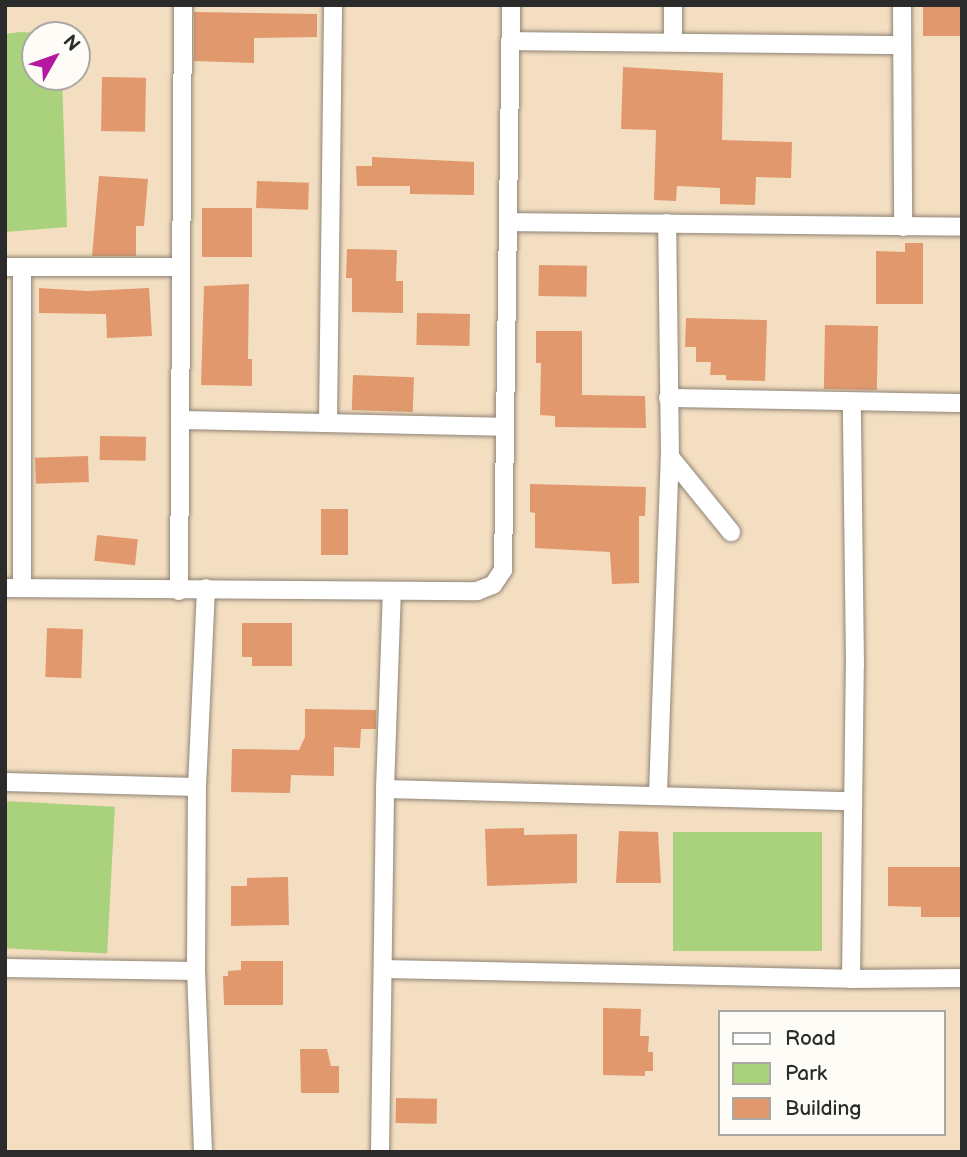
<!DOCTYPE html>
<style>
body{margin:0}
#map{position:relative;width:967px;height:1157px;overflow:hidden;background:#f3dec1;font-family:"Balsamiq Sans",sans-serif}
div>[style]{position:absolute}
.green>*{inset:0;background:#aad17c;transform-origin:0 0}
.building>*{inset:0;background:#e1986d;transform-origin:0 0}
.roads{filter:drop-shadow(0 0 2px #8f8476) drop-shadow(0 0 2px #8f8476)}
.street>*{height:18px;margin:-9px;padding:0 9px;transform-origin:9px;border-radius:9px;background:#fff}
span{translate:-50% -50%;white-space:nowrap;text-align:center;line-height:1.15;-webkit-text-stroke:7px #fdfcf7;paint-order:stroke}
.frame{position:absolute;inset:0;border:7px solid #2b2b2b;pointer-events:none}
.legend{position:absolute;left:718px;top:1010px;width:228px;height:126px;box-sizing:border-box;background:#fdfcf7;border:2px solid #a9a8a5;margin:0;padding:9px 12px;list-style:none;font-size:21px;color:#2b2b2b}
.legend li{display:flex;align-items:center;gap:14px;height:35px}
.legend b{width:35px;border:2px solid #a9a8a5}
.north{position:absolute;left:21px;top:21px;width:70px;height:70px;box-sizing:border-box;background:#fdfcf7;border:2px solid #a9a8a5;border-radius:50%;rotate:50deg;font-size:19px;font-weight:700;line-height:28px;text-align:center;color:#2b2b2b}
.north::after{content:'';display:block;margin:auto;width:24px;height:32px;background:#b5179e;clip-path:polygon(50% 0,100% 100%,50% 72%,0 100%)}
</style>
<div id="map">
<div class="green">
<div style="clip-path:polygon(20px 32px,61px 34px,35px 35px,35px 77px,62px 77px,67px 227px,5px 232px,5px 34px)"></div>
<div style="left:5px;top:801px;width:110px;height:147px;rotate:3deg"></div>
<div style="left:673px;top:832px;width:149px;height:119px"></div>
</div>
<div class="building">
<div style="left:923px;top:5px;width:39px;height:31px"></div>
<div style="clip-path:polygon(194px 12px,317px 14px,317px 37px,254px 38px,254px 63px,194px 61px)"></div>
<div style="clip-path:polygon(623px 67px,723px 73px,722px 140px,792px 142px,791px 178px,756px 177px,755px 205px,720px 204px,720px 188px,677px 186px,676px 201px,654px 200px,656px 130px,621px 129px)"></div>
<div style="left:102px;top:77px;width:44px;height:54px;rotate:1deg"></div>
<div style="clip-path:polygon(372px 157px,474px 162px,474px 195px,410px 194px,410px 186px,357px 186px,356px 166px,372px 166px)"></div>
<div style="clip-path:polygon(99px 176px,148px 179px,144px 226px,136px 226px,136px 256px,92px 256px)"></div>
<div style="left:257px;top:181px;width:52px;height:27px;rotate:2deg"></div>
<div style="left:252px;top:208px;width:49px;height:50px;rotate:90deg"></div>
<div style="clip-path:polygon(905px 243px,923px 243px,923px 304px,876px 304px,876px 251px,905px 252px)"></div>
<div style="clip-path:polygon(347px 249px,397px 250px,396px 281px,403px 281px,403px 313px,352px 312px,352px 278px,346px 278px)"></div>
<div style="left:539px;top:265px;width:48px;height:31px;rotate:1deg"></div>
<div style="clip-path:polygon(249px 284px,248px 359px,252px 359px,252px 386px,201px 385px,204px 286px)"></div>
<div style="clip-path:polygon(39px 288px,87px 291px,149px 288px,152px 336px,107px 338px,106px 314px,39px 313px)"></div>
<div style="left:417px;top:313px;width:53px;height:32px;rotate:1deg"></div>
<div style="clip-path:polygon(686px 318px,767px 320px,765px 381px,726px 380px,726px 375px,710px 375px,711px 362px,696px 362px,696px 347px,685px 347px)"></div>
<div style="left:825px;top:325px;width:53px;height:64px;rotate:1deg"></div>
<div style="clip-path:polygon(536px 331px,582px 331px,582px 395px,645px 396px,646px 428px,555px 427px,555px 416px,540px 415px,541px 363px,536px 363px)"></div>
<div style="left:353px;top:375px;width:61px;height:35px;rotate:2deg"></div>
<div style="left:100px;top:436px;width:46px;height:24px;rotate:1deg"></div>
<div style="left:88px;top:456px;width:26px;height:53px;rotate:88deg"></div>
<div style="clip-path:polygon(530px 484px,646px 487px,645px 516px,639px 516px,639px 583px,612px 584px,610px 552px,535px 548px,535px 513px,530px 512px)"></div>
<div style="left:321px;top:509px;width:27px;height:46px"></div>
<div style="left:97px;top:535px;width:41px;height:26px;rotate:6deg"></div>
<div style="clip-path:polygon(242px 623px,292px 623px,292px 666px,252px 666px,252px 657px,242px 657px)"></div>
<div style="left:47px;top:628px;width:36px;height:49px;rotate:2deg"></div>
<div style="clip-path:polygon(305px 709px,376px 710px,376px 729px,361px 729px,360px 748px,334px 747px,334px 776px,291px 775px,290px 793px,231px 792px,232px 749px,299px 750px,305px 737px)"></div>
<div style="clip-path:polygon(524px 828px,524px 835px,577px 834px,577px 883px,487px 886px,485px 829px)"></div>
<div style="clip-path:polygon(619px 831px,658px 832px,661px 883px,616px 883px)"></div>
<div style="clip-path:polygon(888px 867px,960px 867px,961px 917px,921px 917px,921px 907px,888px 906px)"></div>
<div style="clip-path:polygon(288px 877px,289px 925px,231px 926px,231px 886px,247px 886px,247px 878px)"></div>
<div style="clip-path:polygon(241px 961px,283px 961px,283px 1005px,224px 1005px,223px 976px,228px 976px,228px 971px,241px 970px)"></div>
<div style="clip-path:polygon(603px 1008px,641px 1009px,640px 1036px,649px 1036px,648px 1052px,653px 1052px,653px 1071px,645px 1071px,645px 1076px,603px 1075px)"></div>
<div style="clip-path:polygon(300px 1049px,327px 1049px,331px 1066px,339px 1066px,339px 1093px,301px 1093px)"></div>
<div style="left:396px;top:1098px;width:41px;height:25px;rotate:1deg"></div>
</div>
<div class="roads">
<div class="street">
<div style="left:902px;top:5px;width:222px;rotate:89.7deg"></div>
<div style="left:510px;top:41px;width:392px;rotate:0.6deg"></div>
<div style="left:673px;top:41px;width:36px;rotate:-90deg"></div>
<div style="left:508px;top:222px;width:454px;rotate:0.6deg"></div>
<div style="left:5px;top:267px;width:176px"></div>
<div style="left:22px;top:267px;width:320px;rotate:90deg"></div>
<div style="left:668px;top:398px;width:294px;rotate:1deg"></div>
<div style="left:180px;top:420px;width:324px;rotate:1.2deg"></div>
<div style="left:328px;top:422px;width:417px;rotate:-89.3deg"></div>
<div style="left:670px;top:457px;width:97px;rotate:50.9deg"></div>
<div style="left:5px;top:588px;width:472px;rotate:0.4deg"></div>
<div style="left:477px;top:591px;width:17px;rotate:-21deg"></div>
<div style="left:493px;top:585px;width:18px;rotate:-56deg"></div>
<div style="left:503px;top:570px;width:565px;rotate:-89.19deg"></div>
<div style="left:179px;top:591px;width:586px;rotate:-89.61deg"></div>
<div style="left:5px;top:782px;width:192px;rotate:1.5deg"></div>
<div style="left:385px;top:789px;width:466px;rotate:1.5deg"></div>
<div style="left:658px;top:794px;width:337px;rotate:-88deg"></div>
<div style="left:670px;top:457px;width:234px;rotate:-90.7deg"></div>
<div style="left:5px;top:968px;width:191px;rotate:0.9deg"></div>
<div style="left:383px;top:969px;width:468px;rotate:1.2deg"></div>
<div style="left:851px;top:979px;width:111px;rotate:-0.5deg"></div>
<div style="left:851px;top:979px;width:314px;rotate:-89.3deg"></div>
<div style="left:855px;top:665px;width:263px;rotate:-90.7deg"></div>
<div style="left:203px;top:1152px;width:181px;rotate:-92.2deg"></div>
<div style="left:196px;top:971px;width:184px;rotate:-89.7deg"></div>
<div style="left:197px;top:787px;width:199px;rotate:-87.4deg"></div>
<div style="left:380px;top:1152px;width:363px;rotate:-89.2deg"></div>
<div style="left:385px;top:789px;width:198px;rotate:-88deg"></div>
</div>
</div>
<div class="frame"></div>
<ul class="legend">
<li><b style="height:9px;background:#fff"></b>Road</li>
<li><b style="height:19px;background:#aad17c"></b>Park</li>
<li><b style="height:19px;background:#e1986d"></b>Building</li>
</ul>
<div class="north">N</div>
</div>
